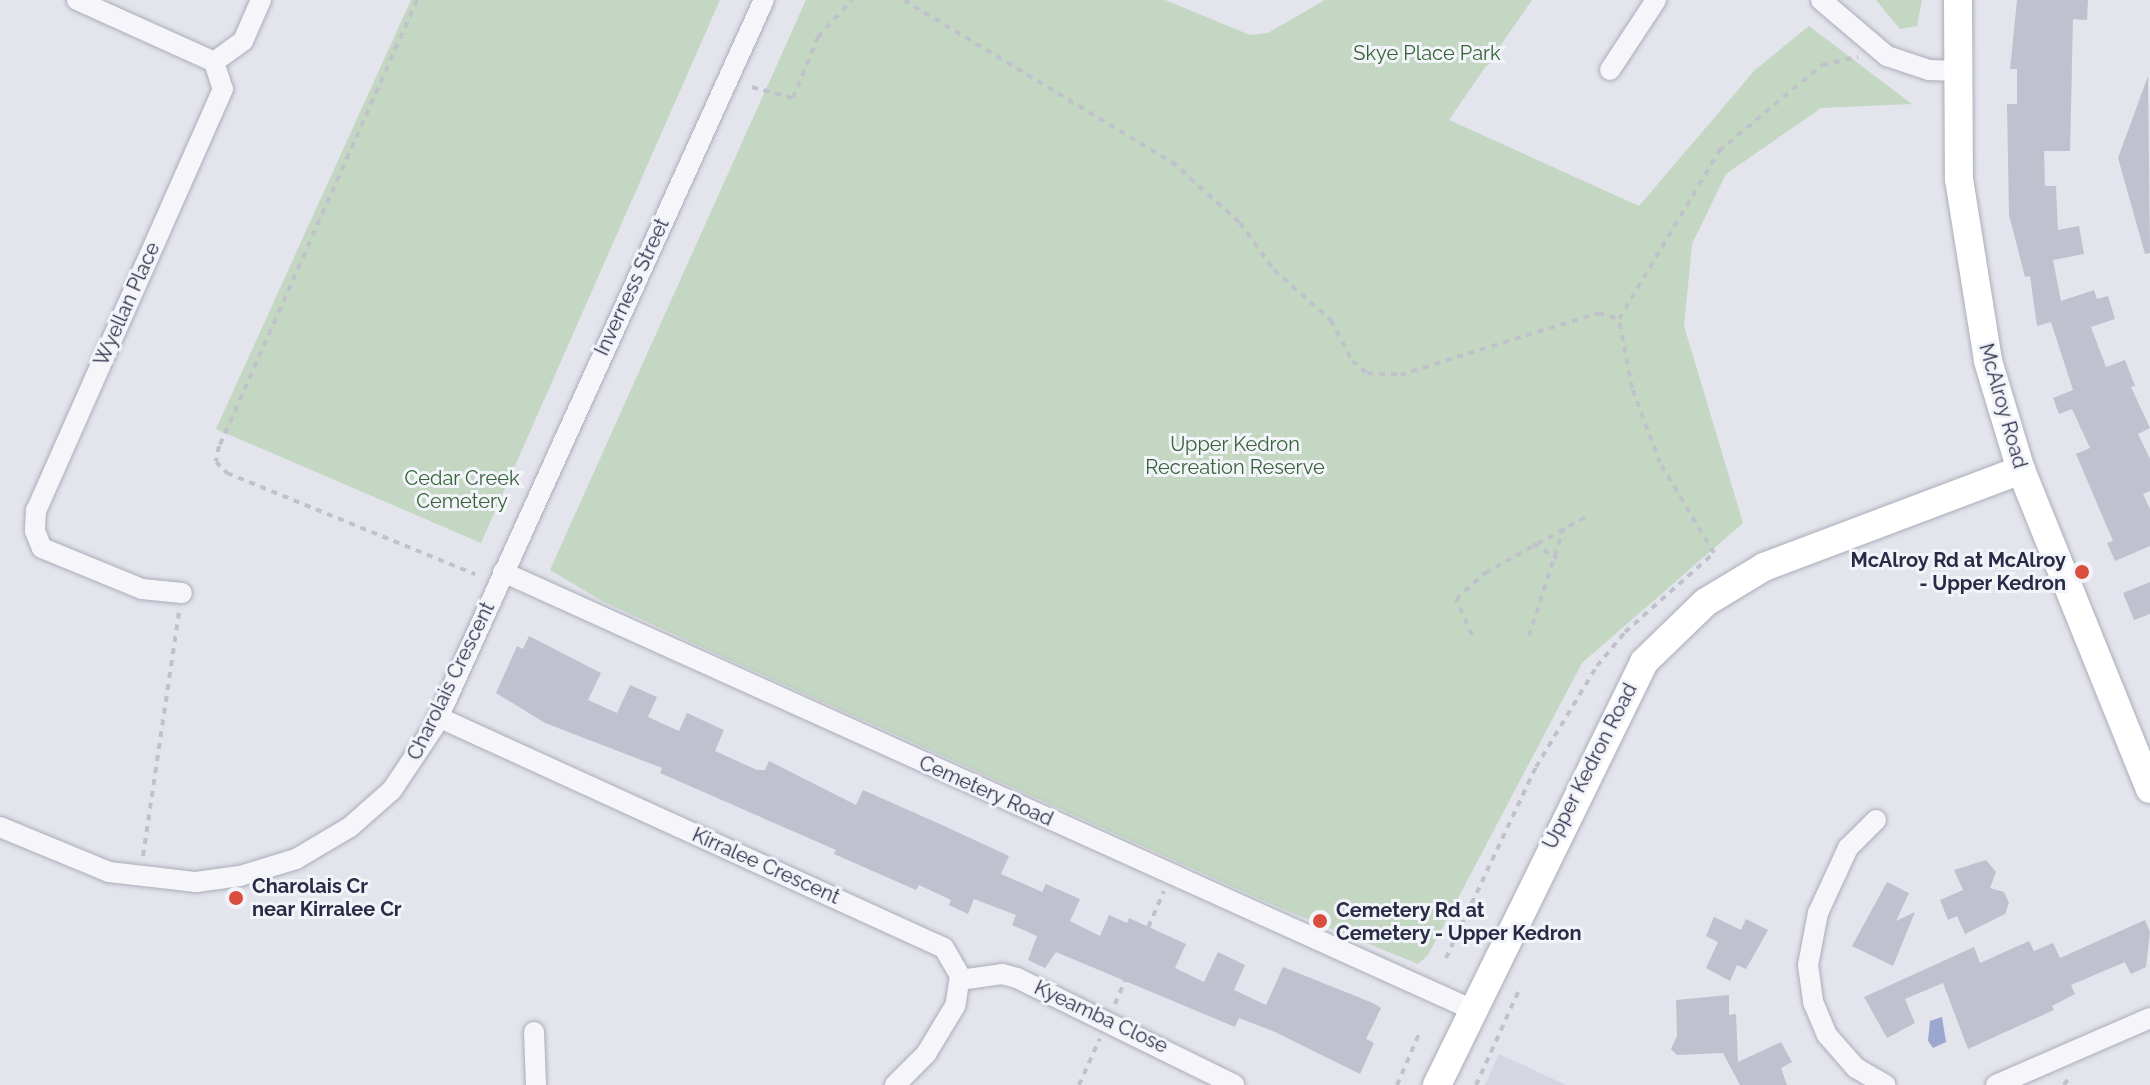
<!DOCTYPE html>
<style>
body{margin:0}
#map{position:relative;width:2150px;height:1085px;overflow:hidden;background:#e3e4ec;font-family:Raleway,sans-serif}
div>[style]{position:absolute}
.built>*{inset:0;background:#d4d6e1}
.green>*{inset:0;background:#c3d7c3}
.water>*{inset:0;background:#9ba7cf}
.building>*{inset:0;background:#bfc1cf}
.path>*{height:4px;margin-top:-2px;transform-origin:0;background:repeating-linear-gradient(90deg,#c1c1cb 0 6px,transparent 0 12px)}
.roads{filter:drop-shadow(0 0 2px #abadba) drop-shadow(0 0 2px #abadba)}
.street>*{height:20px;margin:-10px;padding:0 10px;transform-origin:10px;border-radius:10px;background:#f6f6fa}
.secondary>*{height:28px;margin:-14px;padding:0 14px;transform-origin:14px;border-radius:14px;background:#fff}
.dots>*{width:22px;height:22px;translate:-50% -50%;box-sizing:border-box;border:4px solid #f3f4f9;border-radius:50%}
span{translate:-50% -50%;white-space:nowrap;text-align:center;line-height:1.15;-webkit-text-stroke:6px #f3f4f9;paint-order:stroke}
.park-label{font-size:20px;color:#356337}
.street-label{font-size:20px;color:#292c46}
.poi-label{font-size:20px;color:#292c46;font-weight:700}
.right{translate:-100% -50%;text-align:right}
.left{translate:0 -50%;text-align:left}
</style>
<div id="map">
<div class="built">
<div style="clip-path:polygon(1499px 1054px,1566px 1085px,1485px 1085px)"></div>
</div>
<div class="green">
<div style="clip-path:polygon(411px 0,720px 0,481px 543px,216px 429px)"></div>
<div style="clip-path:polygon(806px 0,1165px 0,1250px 35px,1268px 33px,1325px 0,1532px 0,1500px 46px,1500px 58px,1486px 66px,1449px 120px,1639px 206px,1755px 70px,1809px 26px,1912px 104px,1821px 108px,1726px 174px,1692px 244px,1684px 326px,1743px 523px,1582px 663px,1428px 955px,1418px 964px,1280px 908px,723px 657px,602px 601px,550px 570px)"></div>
<div style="clip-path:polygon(1876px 0,1922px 0,1917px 26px,1900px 29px)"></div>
</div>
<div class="water">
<div style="clip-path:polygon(1942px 1017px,1946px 1042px,1933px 1048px,1928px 1041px,1930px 1021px)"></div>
</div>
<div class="building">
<div style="clip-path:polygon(2017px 0,2088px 0,2087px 20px,2073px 19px,2070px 151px,2044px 151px,2045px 186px,2056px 186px,2058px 230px,2079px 226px,2084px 254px,2053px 260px,2061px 301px,2094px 290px,2097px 299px,2108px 296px,2115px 319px,2091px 327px,2106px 367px,2125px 360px,2135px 386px,2131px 387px,2150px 428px,2138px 434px,2150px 459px,2150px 491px,2143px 494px,2150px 509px,2150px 546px,2115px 561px,2107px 543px,2113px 541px,2076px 454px,2090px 448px,2072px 409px,2059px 414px,2053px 398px,2073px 390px,2051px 322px,2037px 326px,2030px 276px,2025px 277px,2009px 215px,2007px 104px,2017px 104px,2017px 69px,2010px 69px)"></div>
<div style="clip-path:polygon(2148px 76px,2150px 253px,2145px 254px,2118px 158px)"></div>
<div style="clip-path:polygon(2150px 582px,2150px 614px,2134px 620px,2123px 593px)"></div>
<div style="clip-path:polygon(529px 636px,601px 673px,588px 700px,617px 713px,630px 685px,657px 697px,648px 717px,679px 731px,687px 713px,724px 730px,715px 751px,757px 770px,765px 770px,769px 761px,856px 805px,863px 790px,942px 825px,1009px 856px,1001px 874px,1042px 892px,1046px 884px,1080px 899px,1070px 921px,1100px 936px,1109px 915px,1127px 923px,1129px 918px,1186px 944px,1175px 968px,1204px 982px,1218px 952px,1245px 965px,1234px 990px,1266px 1005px,1283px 967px,1373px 1003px,1381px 1008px,1366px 1039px,1374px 1043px,1360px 1074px,1275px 1032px,1239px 1018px,1235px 1027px,1056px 952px,1045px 968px,1028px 960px,1037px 936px,1012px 925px,1016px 915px,974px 899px,968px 914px,949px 905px,951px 900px,919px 885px,916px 890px,834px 854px,836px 850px,660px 773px,662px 768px,545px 723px,496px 693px,517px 646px,523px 649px)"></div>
<div style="clip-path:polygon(1986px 860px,1996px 872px,1990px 888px,2004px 892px,2009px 903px,2005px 914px,1965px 934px,1957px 916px,1948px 920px,1940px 900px,1963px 890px,1954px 870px)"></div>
<div style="clip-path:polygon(1887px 882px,1909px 893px,1896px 921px,1915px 912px,1893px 966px,1852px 946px)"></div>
<div style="clip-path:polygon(1714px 917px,1741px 930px,1746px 919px,1768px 930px,1746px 969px,1737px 965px,1730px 981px,1706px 968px,1718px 942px,1706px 936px)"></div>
<div style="clip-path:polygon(2145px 920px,2150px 932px,2146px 967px,2131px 974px,2125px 962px,2071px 985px,2075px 994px,2052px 1006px,2054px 1010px,1968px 1049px,1943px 983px,1905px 999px,1915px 1023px,1887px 1038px,1864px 997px,1974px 947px,1980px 963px,2029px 941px,2034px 951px,2053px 943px,2060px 958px)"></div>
<div style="clip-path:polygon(1729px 995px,1729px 1015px,1736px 1014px,1738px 1062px,1781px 1042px,1792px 1062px,1781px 1068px,1787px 1085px,1740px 1085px,1723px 1053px,1677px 1055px,1671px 1049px,1677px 1036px,1676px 1000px)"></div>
</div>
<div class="path">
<div style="left:417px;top:0;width:488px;rotate:113.9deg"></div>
<div style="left:219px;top:446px;width:16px;rotate:101deg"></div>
<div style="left:216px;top:462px;width:16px;rotate:45deg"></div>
<div style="left:227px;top:473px;width:268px;rotate:22.2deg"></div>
<div style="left:904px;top:0;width:313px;rotate:31.2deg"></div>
<div style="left:1172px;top:162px;width:91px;rotate:41.9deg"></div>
<div style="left:1240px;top:223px;width:58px;rotate:54.1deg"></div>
<div style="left:1274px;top:270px;width:76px;rotate:41.3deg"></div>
<div style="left:1331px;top:320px;width:46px;rotate:62.9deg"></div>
<div style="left:1352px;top:361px;width:19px;rotate:39deg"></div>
<div style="left:1367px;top:373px;width:33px;rotate:3deg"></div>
<div style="left:1400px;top:375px;width:207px;rotate:-17.4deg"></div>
<div style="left:1598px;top:313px;width:22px;rotate:16deg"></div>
<div style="left:752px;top:87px;width:42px;rotate:15deg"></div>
<div style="left:793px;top:98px;width:66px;rotate:-67.7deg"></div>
<div style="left:818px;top:37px;width:50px;rotate:-47.4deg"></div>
<div style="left:1533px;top:544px;width:28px;rotate:30deg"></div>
<div style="left:1472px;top:635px;width:39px;rotate:-114deg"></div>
<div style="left:1456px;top:599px;width:39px;rotate:-42deg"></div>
<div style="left:1485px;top:573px;width:119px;rotate:-29.1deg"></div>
<div style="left:1529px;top:636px;width:114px;rotate:-72.2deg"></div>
<div style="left:143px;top:856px;width:248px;rotate:-81.6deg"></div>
<div style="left:1446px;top:958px;width:211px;rotate:-64.8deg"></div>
<div style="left:1536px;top:767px;width:118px;rotate:-58.9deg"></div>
<div style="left:1597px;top:666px;width:44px;rotate:-50.5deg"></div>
<div style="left:1625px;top:632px;width:119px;rotate:-41.6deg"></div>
<div style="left:1714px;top:553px;width:105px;rotate:-121deg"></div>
<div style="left:1660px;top:463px;width:80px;rotate:-110.5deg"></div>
<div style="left:1632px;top:388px;width:70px;rotate:-100.7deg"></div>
<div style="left:1619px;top:319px;width:196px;rotate:-59.2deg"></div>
<div style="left:1719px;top:151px;width:134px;rotate:-39.9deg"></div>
<div style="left:1822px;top:65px;width:37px;rotate:-13deg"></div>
<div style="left:1115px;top:1004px;width:123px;rotate:-66.6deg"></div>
<div style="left:1079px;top:1085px;width:51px;rotate:-65.9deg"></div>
<div style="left:1397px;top:1085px;width:56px;rotate:-66.7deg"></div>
<div style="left:1476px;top:1085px;width:104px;rotate:-65.6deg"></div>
<div style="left:2064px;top:1085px;width:12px;rotate:-55deg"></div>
</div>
<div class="roads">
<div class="street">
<div style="left:77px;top:0;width:150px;rotate:24.3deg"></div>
<div style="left:214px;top:62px;width:28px;rotate:72deg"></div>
<div style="left:223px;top:89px;width:461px;rotate:113.9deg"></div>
<div style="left:36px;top:510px;width:21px;rotate:93deg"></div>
<div style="left:35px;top:531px;width:18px;rotate:68deg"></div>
<div style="left:42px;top:548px;width:108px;rotate:22.3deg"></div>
<div style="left:142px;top:589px;width:40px;rotate:5.7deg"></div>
<div style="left:1821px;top:0;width:87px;rotate:40.3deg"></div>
<div style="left:1887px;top:56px;width:44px;rotate:18.4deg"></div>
<div style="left:1929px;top:70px;width:29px;rotate:2deg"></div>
<div style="left:214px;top:62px;width:36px;rotate:-36deg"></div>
<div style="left:243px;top:41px;width:45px;rotate:-66.3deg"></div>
<div style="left:1610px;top:70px;width:84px;rotate:-56.7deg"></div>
<div style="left:503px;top:572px;width:1062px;rotate:24.3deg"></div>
<div style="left:438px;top:717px;width:556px;rotate:24.54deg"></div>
<div style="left:944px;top:948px;width:32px;rotate:60deg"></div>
<div style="left:960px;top:976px;width:30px;rotate:99deg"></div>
<div style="left:955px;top:1006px;width:56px;rotate:121.1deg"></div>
<div style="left:926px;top:1054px;width:44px;rotate:135deg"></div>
<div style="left:1876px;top:820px;width:40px;rotate:135deg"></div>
<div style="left:1848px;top:848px;width:72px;rotate:114.8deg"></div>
<div style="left:1818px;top:913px;width:53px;rotate:100.9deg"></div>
<div style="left:1808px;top:965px;width:37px;rotate:82deg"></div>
<div style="left:1813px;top:1002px;width:36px;rotate:67deg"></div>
<div style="left:1827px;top:1035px;width:44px;rotate:48.7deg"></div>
<div style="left:1856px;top:1068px;width:34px;rotate:30deg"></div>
<div style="left:0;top:827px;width:118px;rotate:22.4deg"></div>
<div style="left:109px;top:872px;width:88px;rotate:6.6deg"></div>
<div style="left:196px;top:882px;width:44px;rotate:-7.8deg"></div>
<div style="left:240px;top:876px;width:59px;rotate:-16.9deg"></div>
<div style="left:296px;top:859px;width:63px;rotate:-30.7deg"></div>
<div style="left:350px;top:827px;width:56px;rotate:-41.4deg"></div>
<div style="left:392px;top:790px;width:76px;rotate:-56.3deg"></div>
<div style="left:434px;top:727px;width:798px;rotate:-65.59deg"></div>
<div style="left:960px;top:980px;width:42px;rotate:-8.1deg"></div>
<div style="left:1002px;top:974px;width:16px;rotate:15deg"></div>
<div style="left:1017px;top:978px;width:242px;rotate:26.2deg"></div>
<div style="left:534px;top:1032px;width:53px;rotate:87.8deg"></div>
<div style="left:1996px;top:1085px;width:168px;rotate:-23.5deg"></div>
</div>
<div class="secondary">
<div style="left:1958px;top:0;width:179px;rotate:89.7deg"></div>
<div style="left:1959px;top:179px;width:184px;rotate:80.9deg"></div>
<div style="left:1988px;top:361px;width:114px;rotate:73.2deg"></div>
<div style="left:2021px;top:470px;width:344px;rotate:68deg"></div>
<div style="left:1437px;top:1085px;width:471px;rotate:-63.9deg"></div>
<div style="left:1644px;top:662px;width:86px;rotate:-44.1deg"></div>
<div style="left:1706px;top:602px;width:68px;rotate:-31.1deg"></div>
<div style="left:1764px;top:567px;width:275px;rotate:-20.7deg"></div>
</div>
</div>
<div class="dots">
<div style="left:2082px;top:572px;background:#da4e3f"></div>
<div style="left:236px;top:898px;background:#da4e3f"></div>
<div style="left:1320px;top:921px;background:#da4e3f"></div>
</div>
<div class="park-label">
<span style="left:1427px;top:53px">Skye Place Park</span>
<span style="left:1235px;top:456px">Upper Kedron<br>Recreation Reserve</span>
<span style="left:462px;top:490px">Cedar Creek<br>Cemetery</span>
</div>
<div class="street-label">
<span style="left:632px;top:287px;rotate:-65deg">Inverness Street</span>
<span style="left:127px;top:304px;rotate:-66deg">Wyellan Place</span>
<span style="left:2003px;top:406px;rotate:74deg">McAlroy Road</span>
<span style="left:451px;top:681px;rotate:-64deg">Charolais Crescent</span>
<span style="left:1590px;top:766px;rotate:-63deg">Upper Kedron Road</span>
<span style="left:986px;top:791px;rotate:24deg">Cemetery Road</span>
<span style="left:766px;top:866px;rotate:24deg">Kirralee Crescent</span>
<span style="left:1101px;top:1017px;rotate:25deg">Kyeamba Close</span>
</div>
<div class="poi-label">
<span class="right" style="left:2066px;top:572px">McAlroy Rd at McAlroy<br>- Upper Kedron</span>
<span class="left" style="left:252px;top:898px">Charolais Cr<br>near Kirralee Cr</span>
<span class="left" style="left:1336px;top:922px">Cemetery Rd at<br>Cemetery - Upper Kedron</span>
</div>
</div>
